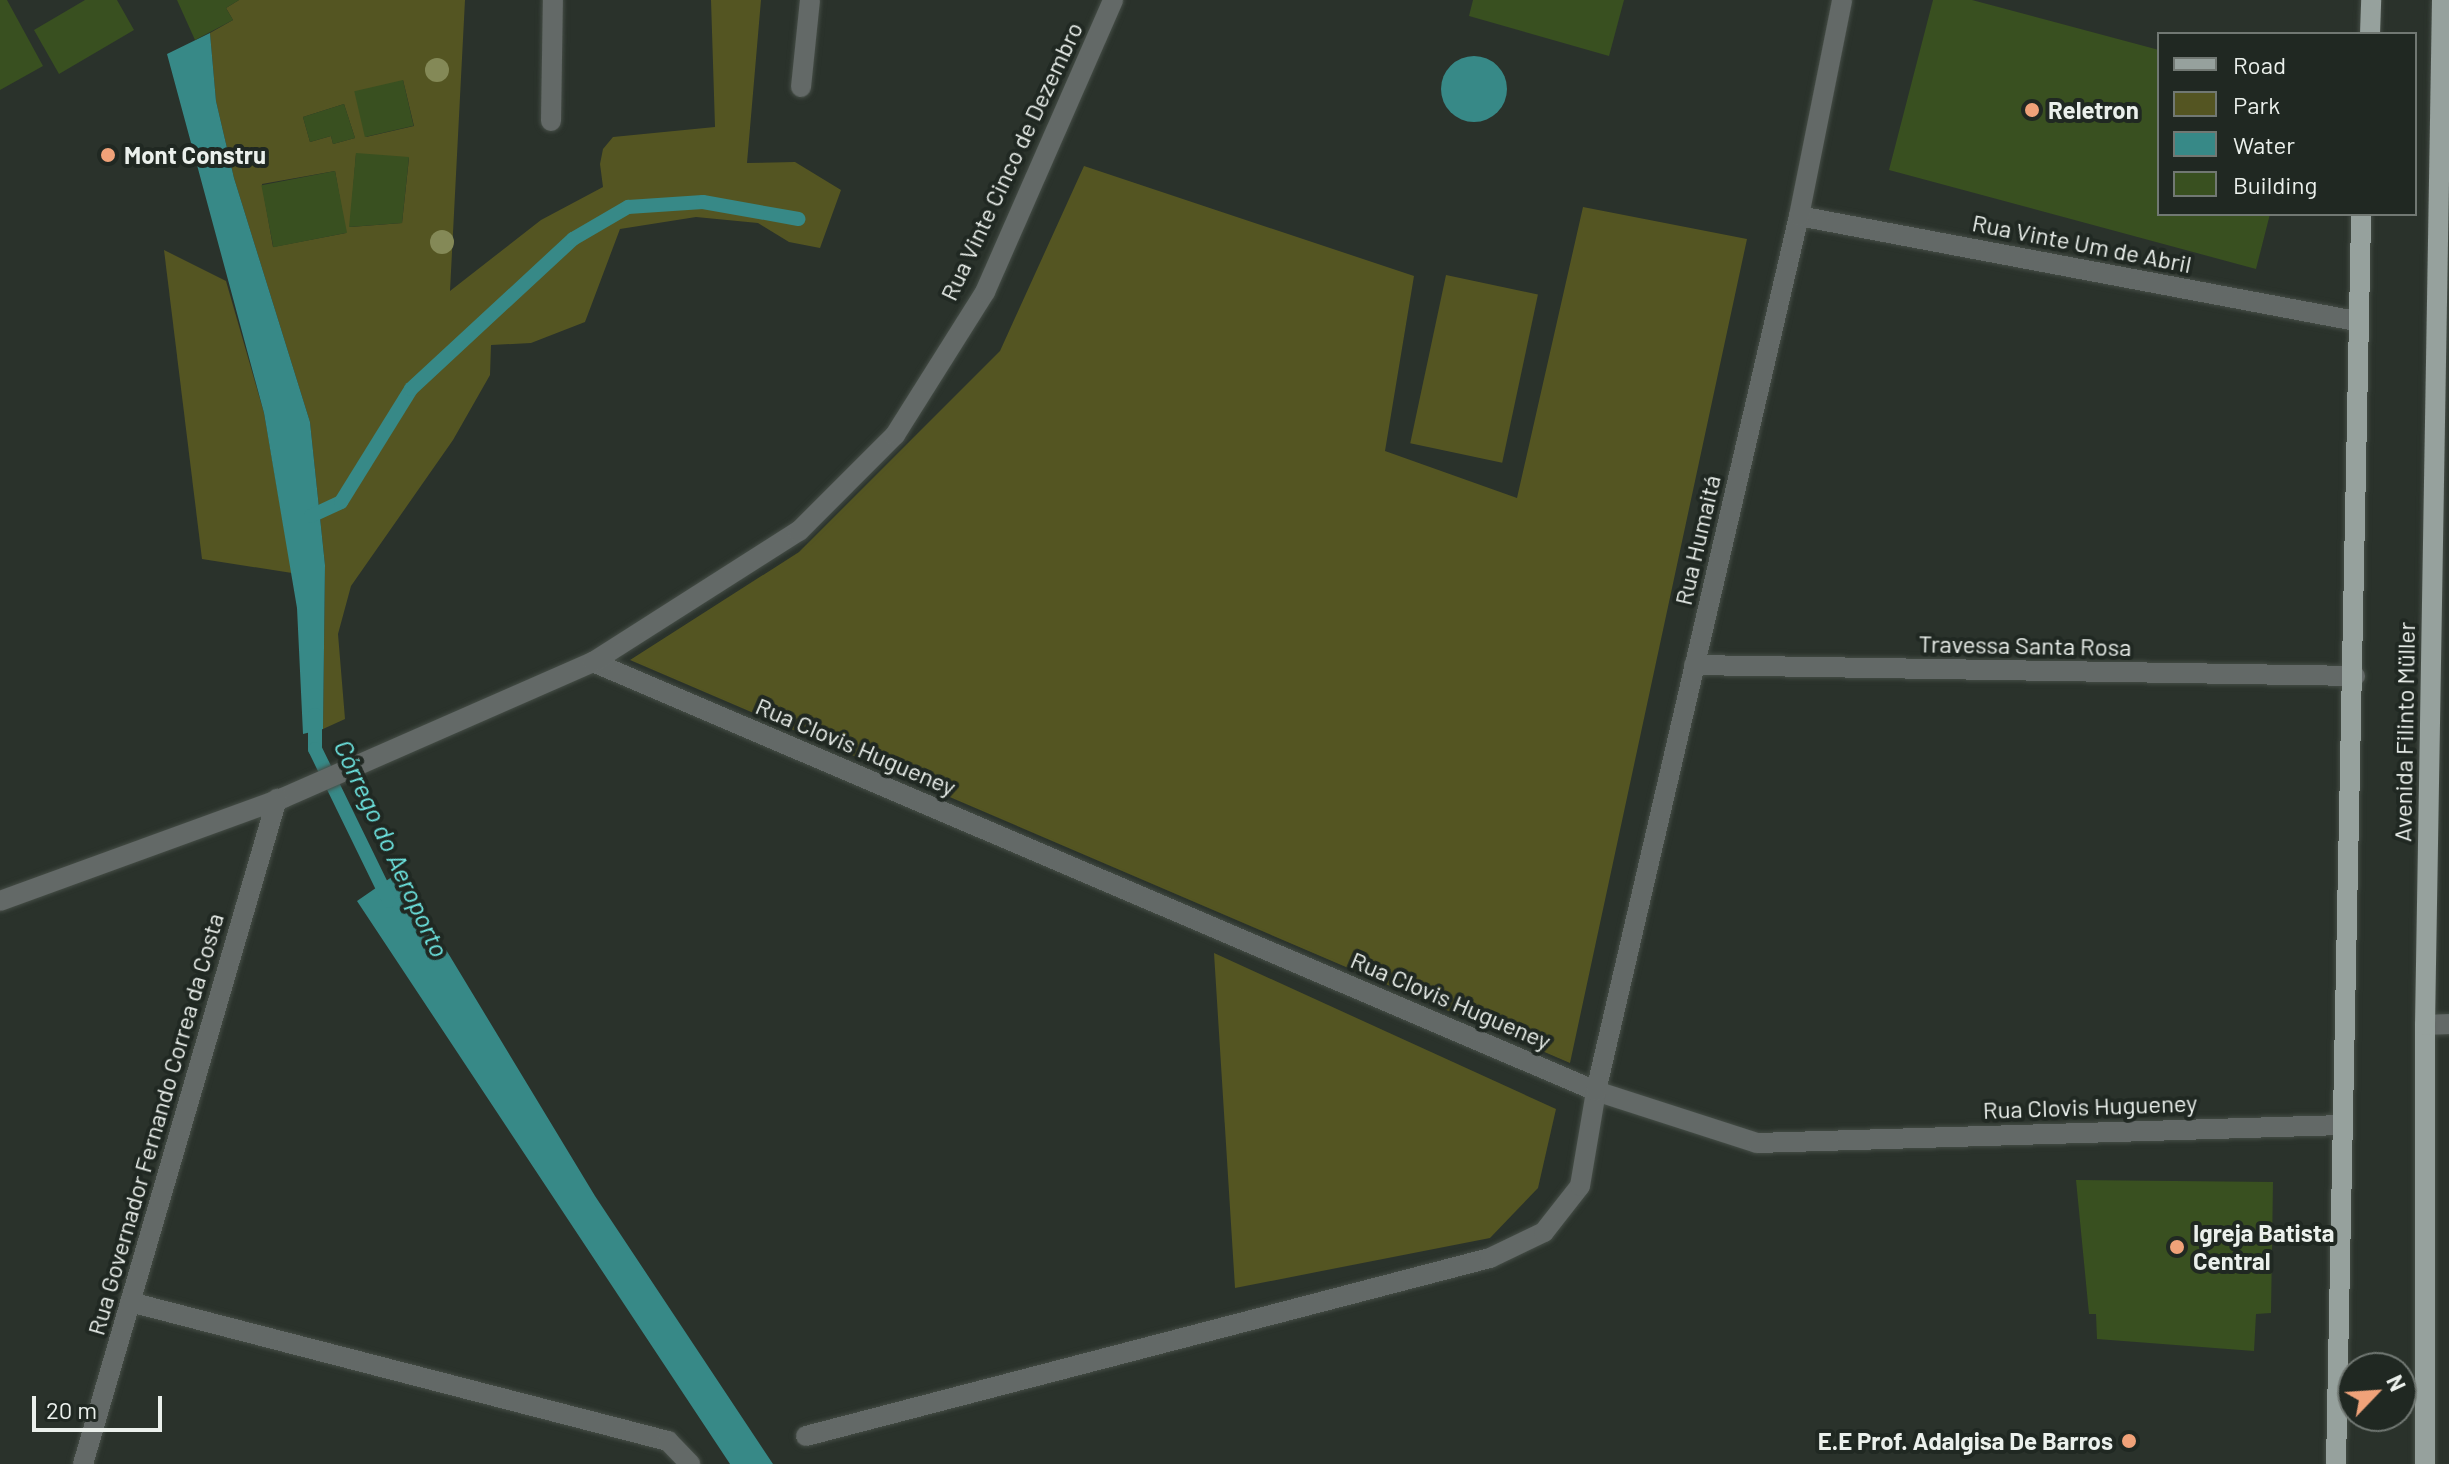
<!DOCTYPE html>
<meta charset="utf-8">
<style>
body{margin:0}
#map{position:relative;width:2449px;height:1464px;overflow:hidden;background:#2a322b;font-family:Barlow,sans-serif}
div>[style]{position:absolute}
.green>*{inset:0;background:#545522;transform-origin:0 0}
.water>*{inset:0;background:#378987}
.round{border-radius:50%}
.stream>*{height:14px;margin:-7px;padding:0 7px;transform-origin:7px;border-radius:7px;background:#378987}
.building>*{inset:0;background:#395020;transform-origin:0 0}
.roads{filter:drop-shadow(0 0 2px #454d46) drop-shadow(0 0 2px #454d46)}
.minor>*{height:20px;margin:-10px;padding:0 10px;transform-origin:10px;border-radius:10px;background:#636967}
.major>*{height:20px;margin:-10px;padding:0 10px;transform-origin:10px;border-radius:10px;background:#96a19d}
.trees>*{width:24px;height:24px;margin:-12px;border-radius:50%;background:#848957}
.dots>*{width:22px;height:22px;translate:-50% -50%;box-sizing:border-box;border:4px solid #202822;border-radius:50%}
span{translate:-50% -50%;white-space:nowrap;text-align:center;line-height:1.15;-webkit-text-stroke:8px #202822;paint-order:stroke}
.poi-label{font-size:24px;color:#ebf0ec;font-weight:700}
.left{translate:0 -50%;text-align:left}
.right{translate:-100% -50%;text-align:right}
.street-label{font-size:24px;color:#ebf0ec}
.water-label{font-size:26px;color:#6ee7e3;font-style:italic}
.legend{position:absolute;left:2157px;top:32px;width:260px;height:184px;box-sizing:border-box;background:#202822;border:2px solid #717873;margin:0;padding:10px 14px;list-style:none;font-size:24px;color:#ebf0ec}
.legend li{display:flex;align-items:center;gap:16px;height:40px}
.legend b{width:40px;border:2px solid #717873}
.north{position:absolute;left:2337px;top:1352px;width:80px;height:80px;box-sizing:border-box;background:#202822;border:2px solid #717873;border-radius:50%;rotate:65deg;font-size:22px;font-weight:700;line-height:32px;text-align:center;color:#ebf0ec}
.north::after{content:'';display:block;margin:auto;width:28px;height:36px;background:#f0a279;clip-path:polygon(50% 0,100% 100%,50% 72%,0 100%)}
.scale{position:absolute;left:32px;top:1396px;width:130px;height:36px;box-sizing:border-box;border:4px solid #ebf0ec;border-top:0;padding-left:10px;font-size:24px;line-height:28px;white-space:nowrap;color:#ebf0ec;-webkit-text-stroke:6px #202822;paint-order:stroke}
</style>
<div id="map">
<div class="green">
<div style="clip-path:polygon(evenodd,239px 0,465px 0,450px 291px,541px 220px,603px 187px,600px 164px,603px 149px,613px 137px,715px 127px,711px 0,761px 0,747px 163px,795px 162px,841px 190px,820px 248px,789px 242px,758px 223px,696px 217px,620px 229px,585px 322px,531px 343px,491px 345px,490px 375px,453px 440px,351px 586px,338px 634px,345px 719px,323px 729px,325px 565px,310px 422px,234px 178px,216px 101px,210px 33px,233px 20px,226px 8px,239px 0,403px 80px,414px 126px,366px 137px,403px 80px,239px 0,344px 104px,355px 138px,333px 144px,331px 136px,310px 142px,303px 117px,344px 104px,239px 0,356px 154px,409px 158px,402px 223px,350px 227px,356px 154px,239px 0,335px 171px,346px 233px,273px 247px,262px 184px,335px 171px)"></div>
<div style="clip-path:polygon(1084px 166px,1414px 276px,1385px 451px,1517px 498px,1583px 207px,1747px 239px,1570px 1063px,630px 660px,799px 552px,1000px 351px)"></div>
<div style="clip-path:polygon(164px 250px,226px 281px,264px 413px,292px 573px,202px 559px)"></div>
<div style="left:1446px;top:275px;width:94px;height:172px;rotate:12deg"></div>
<div style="clip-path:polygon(1214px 953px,1556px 1109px,1538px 1188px,1490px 1238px,1235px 1288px)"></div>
</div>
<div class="water">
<div style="clip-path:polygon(210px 33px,216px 101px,234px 178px,310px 422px,325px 565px,323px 729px,303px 734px,297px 608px,264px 413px,167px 54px)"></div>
<div class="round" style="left:1441px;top:56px;width:66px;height:66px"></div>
<div style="clip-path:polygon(399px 872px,595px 1196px,773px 1464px,730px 1464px,357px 901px)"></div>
</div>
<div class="stream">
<div style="left:311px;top:516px;width:33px;rotate:-25deg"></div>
<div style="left:341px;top:502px;width:133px;rotate:-58.2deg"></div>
<div style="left:411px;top:389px;width:221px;rotate:-42.8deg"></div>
<div style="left:573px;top:239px;width:64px;rotate:-30.2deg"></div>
<div style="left:628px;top:207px;width:75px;rotate:-3.8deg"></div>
<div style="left:703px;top:202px;width:97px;rotate:10.1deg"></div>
<div style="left:315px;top:715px;width:34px;rotate:90deg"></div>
<div style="left:315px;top:749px;width:169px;rotate:64deg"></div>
</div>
<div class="building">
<div style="clip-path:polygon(0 0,7px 0,43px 66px,0 90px)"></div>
<div style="clip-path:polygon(85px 0,117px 0,134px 30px,59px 74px,34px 30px)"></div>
<div style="clip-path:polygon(177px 0,239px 0,226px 8px,233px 20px,195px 40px)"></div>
<div style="clip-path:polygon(1473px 0,1624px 0,1609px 56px,1469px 16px)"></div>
<div style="clip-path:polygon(1933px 0,1972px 0,2159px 50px,2159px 214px,2270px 214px,2256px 269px,1889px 170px)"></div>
<div style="left:403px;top:80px;width:47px;height:50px;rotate:77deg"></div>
<div style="clip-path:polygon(344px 104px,355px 138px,333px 144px,331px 136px,310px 142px,303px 117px)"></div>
<div style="clip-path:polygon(356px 153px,409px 157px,402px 223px,349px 227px)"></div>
<div style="left:335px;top:171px;width:63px;height:75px;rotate:79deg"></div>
<div style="clip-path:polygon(2076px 1180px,2273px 1182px,2271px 1313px,2256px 1314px,2254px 1351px,2097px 1339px,2096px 1314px,2089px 1314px)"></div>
</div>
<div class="roads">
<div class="minor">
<div style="left:801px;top:87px;width:87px;rotate:-84.1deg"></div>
<div style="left:551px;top:121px;width:121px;rotate:-89.1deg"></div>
<div style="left:1799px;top:216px;width:567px;rotate:10.68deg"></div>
<div style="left:593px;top:662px;width:1091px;rotate:23.16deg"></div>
<div style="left:1596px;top:1091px;width:169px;rotate:17.9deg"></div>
<div style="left:1757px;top:1143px;width:585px;rotate:-1.76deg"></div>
<div style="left:1694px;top:665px;width:661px;rotate:0.95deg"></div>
<div style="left:0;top:901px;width:301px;rotate:-20deg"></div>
<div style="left:283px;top:798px;width:339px;rotate:-23.7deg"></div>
<div style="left:593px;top:662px;width:244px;rotate:-32.5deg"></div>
<div style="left:799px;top:531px;width:136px;rotate:-45deg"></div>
<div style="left:895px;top:435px;width:169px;rotate:-57.8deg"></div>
<div style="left:985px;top:292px;width:319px;rotate:-66.3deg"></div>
<div style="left:2425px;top:1025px;width:24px;rotate:-2deg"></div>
<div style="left:130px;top:1302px;width:556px;rotate:14.49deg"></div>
<div style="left:668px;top:1441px;width:32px;rotate:46deg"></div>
<div style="left:806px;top:1436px;width:707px;rotate:-14.59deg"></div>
<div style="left:1490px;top:1258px;width:60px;rotate:-25.7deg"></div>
<div style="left:1544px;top:1232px;width:58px;rotate:-52deg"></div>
<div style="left:1580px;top:1186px;width:96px;rotate:-80.4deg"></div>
<div style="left:1596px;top:1091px;width:898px;rotate:-76.94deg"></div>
<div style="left:1799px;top:216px;width:220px;rotate:-78.7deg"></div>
<div style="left:83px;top:1464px;width:693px;rotate:-73.74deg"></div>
</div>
<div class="major">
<div style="left:2370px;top:34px;width:34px;rotate:-88deg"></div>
<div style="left:2336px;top:1464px;width:1250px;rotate:-88.85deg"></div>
<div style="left:2425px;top:1464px;width:439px;rotate:-90deg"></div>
<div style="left:2425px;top:1025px;width:1025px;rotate:-89.05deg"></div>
</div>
</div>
<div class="trees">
<div style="left:437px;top:70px"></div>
<div style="left:442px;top:242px"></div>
</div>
<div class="dots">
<div style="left:2032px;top:110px;background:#f0a279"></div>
<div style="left:108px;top:155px;background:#f0a279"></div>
<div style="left:2177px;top:1247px;background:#f0a279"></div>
<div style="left:2129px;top:1441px;background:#f0a279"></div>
</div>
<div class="poi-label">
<span class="left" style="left:2048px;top:110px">Reletron</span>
<span class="left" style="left:124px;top:155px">Mont Constru</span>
<span class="left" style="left:2193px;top:1247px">Igreja Batista<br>Central</span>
<span class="right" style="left:2113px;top:1441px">E.E Prof. Adalgisa De Barros</span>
</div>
<div class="street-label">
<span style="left:1011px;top:161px;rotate:-65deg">Rua Vinte Cinco de Dezembro</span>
<span style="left:2082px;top:243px;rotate:11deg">Rua Vinte Um de Abril</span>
<span style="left:1697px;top:540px;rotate:-77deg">Rua Humaitá</span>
<span style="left:2025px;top:645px;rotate:1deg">Travessa Santa Rosa</span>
<span style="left:2404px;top:732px;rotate:-89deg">Avenida Filinto Müller</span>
<span style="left:856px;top:746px;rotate:23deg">Rua Clovis Hugueney</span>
<span style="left:1451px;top:1000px;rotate:23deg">Rua Clovis Hugueney</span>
<span style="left:2090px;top:1106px;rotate:-2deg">Rua Clovis Hugueney</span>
<span style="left:155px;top:1124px;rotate:-74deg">Rua Governador Fernando Correa da Costa</span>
</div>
<div class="water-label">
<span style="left:392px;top:848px;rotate:65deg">Córrego do Aeroporto</span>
</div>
<ul class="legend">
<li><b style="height:10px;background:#96a19d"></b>Road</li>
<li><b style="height:22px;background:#545522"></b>Park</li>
<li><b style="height:22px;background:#378987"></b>Water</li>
<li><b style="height:22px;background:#395020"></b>Building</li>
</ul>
<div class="north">N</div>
<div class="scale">20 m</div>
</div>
